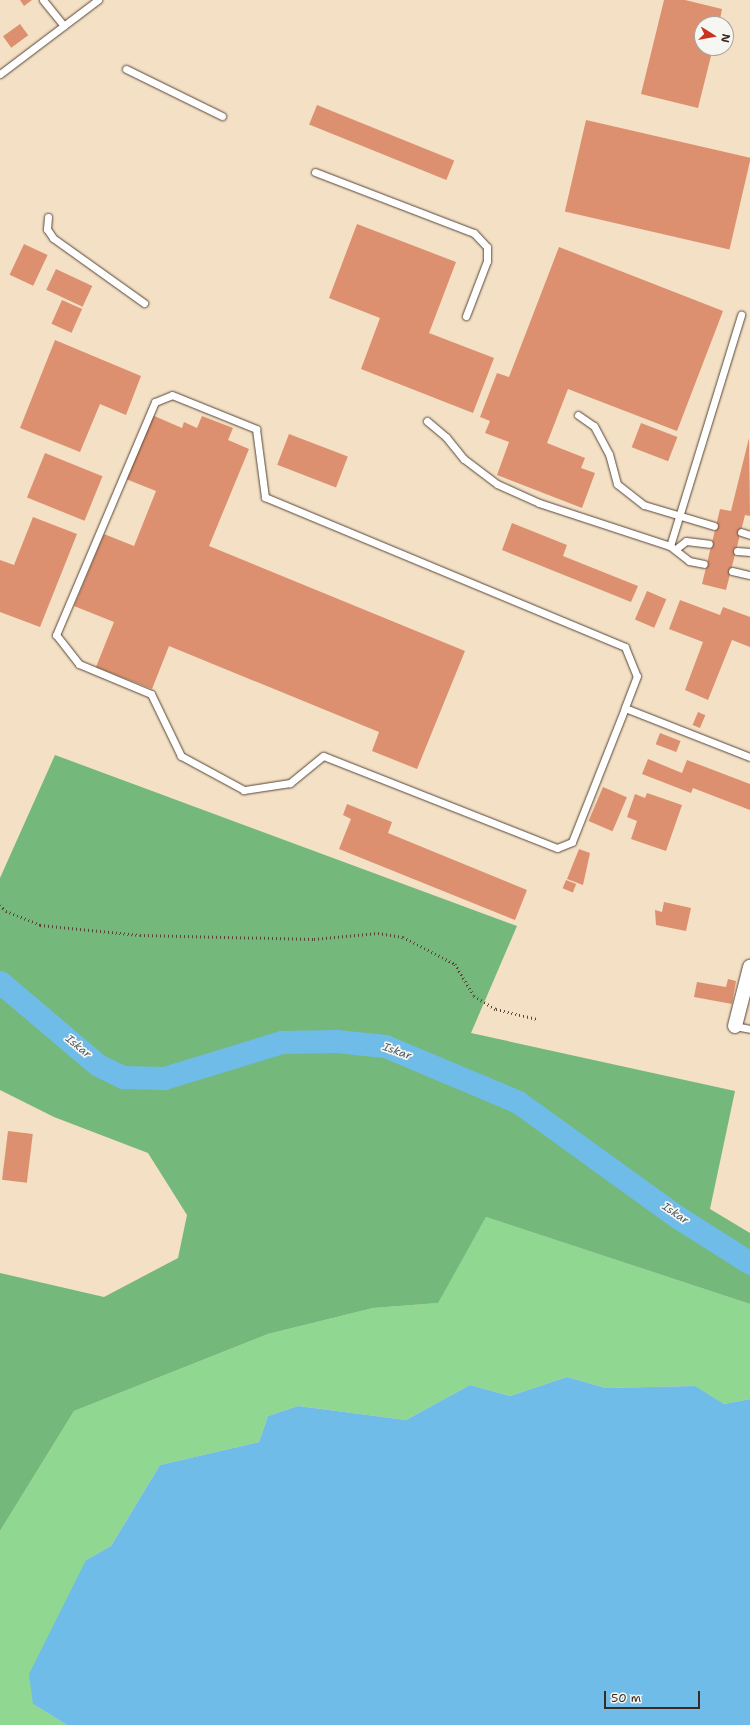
<!DOCTYPE html>
<style>
body{margin:0}
#map{position:relative;width:750px;height:1725px;overflow:hidden;background:#f3e0c5;font-family:"Shantell Sans",sans-serif}
div>[style]{position:absolute}
.green>*{inset:0;background:#90d791}
.forest>*{inset:0;background:#74b87b}
.water>*{inset:0;background:#70bce9}
.river>*{height:23px;margin:-11.5px;padding:0 11.5px;transform-origin:11.5px;border-radius:11.5px;background:#70bce9}
.building>*{inset:0;background:#dc906f;transform-origin:0 0}
.path>*{height:2.5px;margin-top:-1.25px;transform-origin:0;background:repeating-linear-gradient(90deg,#574537 0 1px,transparent 0 4px)}
.roads{filter:drop-shadow(0 0 1px #574537) drop-shadow(0 0 1px #574537)}
.lane>*{height:7px;margin:-3.5px;padding:0 3.5px;transform-origin:3.5px;border-radius:3.5px;background:#fff}
.street>*{height:14px;margin:-7px;padding:0 7px;transform-origin:7px;border-radius:7px;background:#fff}
span{translate:-50% -50%;white-space:nowrap;text-align:center;line-height:1.15;-webkit-text-stroke:3.5px #f6f6f2;paint-order:stroke}
.water-label{font-size:11px;color:#4b565b;font-style:italic}
.north{position:absolute;left:694px;top:16px;width:40px;height:40px;box-sizing:border-box;background:#f6f6f2;border:1px solid #aba49d;border-radius:50%;rotate:101deg;font-size:11px;font-weight:700;line-height:16px;text-align:center;color:#3b2a1e}
.north::after{content:'';display:block;margin:auto;width:14px;height:18px;background:#c8321e;clip-path:polygon(50% 0,100% 100%,50% 72%,0 100%)}
.scale{position:absolute;left:604px;top:1691px;width:96px;height:18px;box-sizing:border-box;border:2px solid #3b2a1e;border-top:0;padding-left:5px;font-size:12px;line-height:14px;white-space:nowrap;color:#3b2a1e;-webkit-text-stroke:3px #f6f6f2;paint-order:stroke}
</style>
<div id="map">
<div class="green">
<div style="clip-path:polygon(486px 1217px,750px 1304px,750px 1399px,724px 1404px,694px 1386px,606px 1388px,567px 1377px,510px 1396px,470px 1385px,406px 1420px,298px 1406px,268px 1416px,259px 1442px,160px 1465px,111px 1546px,86px 1560px,33px 1704px,67px 1725px,0 1725px,0 1531px,74px 1411px,268px 1334px,373px 1308px,437px 1303px)"></div>
</div>
<div class="forest">
<div style="clip-path:polygon(55px 755px,517px 926px,471px 1033px,735px 1091px,710px 1209px,750px 1233px,750px 1304px,486px 1217px,438px 1303px,373px 1308px,268px 1334px,74px 1411px,0 1531px,0 1273px,104px 1297px,178px 1258px,187px 1215px,148px 1153px,54px 1117px,0 1090px,0 878px)"></div>
</div>
<div class="water">
<div style="clip-path:polygon(567px 1377px,606px 1388px,695px 1386px,724px 1404px,750px 1399px,750px 1725px,67px 1725px,33px 1704px,29px 1674px,86px 1560px,111px 1546px,160px 1465px,259px 1442px,268px 1416px,298px 1406px,406px 1420px,470px 1385px,510px 1396px)"></div>
</div>
<div class="river">
<div style="left:0;top:982px;width:128px;rotate:40.3deg"></div>
<div style="left:98px;top:1065px;width:28px;rotate:26deg"></div>
<div style="left:123px;top:1077px;width:41px;rotate:1.4deg"></div>
<div style="left:164px;top:1078px;width:123px;rotate:-17deg"></div>
<div style="left:282px;top:1042px;width:54px;rotate:-1.1deg"></div>
<div style="left:336px;top:1041px;width:49px;rotate:5.8deg"></div>
<div style="left:385px;top:1046px;width:144px;rotate:22.8deg"></div>
<div style="left:518px;top:1102px;width:195px;rotate:35.8deg"></div>
<div style="left:676px;top:1216px;width:88px;rotate:32.4deg"></div>
</div>
<div class="building">
<div style="clip-path:polygon(20px 0,32px 0,24px 6px)"></div>
<div style="clip-path:polygon(664px 0,685px 0,722px 9px,719px 24px,702px 24px,702px 48px,713px 48px,698px 108px,641px 94px)"></div>
<div style="left:20px;top:24px;width:14px;height:21px;rotate:54deg"></div>
<div style="left:317px;top:105px;width:148px;height:21px;rotate:22deg"></div>
<div style="left:586px;top:120px;width:169px;height:94px;rotate:13deg"></div>
<div style="clip-path:polygon(357px 224px,456px 262px,429px 333px,494px 358px,473px 413px,361px 369px,380px 318px,329px 298px)"></div>
<div style="left:24px;top:244px;width:26px;height:34px;rotate:25deg"></div>
<div style="clip-path:polygon(559px 247px,723px 311px,677px 431px,568px 389px,547px 443px,585px 458px,581px 468px,595px 473px,582px 508px,497px 475px,509px 442px,485px 433px,490px 421px,480px 417px,497px 373px,509px 377px)"></div>
<div style="left:56px;top:269px;width:40px;height:23px;rotate:25deg"></div>
<div style="left:62px;top:300px;width:22px;height:26px;rotate:24deg"></div>
<div style="clip-path:polygon(55px 340px,141px 376px,126px 415px,100px 404px,80px 452px,20px 428px)"></div>
<div style="clip-path:polygon(152px 415px,182px 428px,184px 422px,197px 428px,202px 416px,233px 428px,228px 440px,249px 449px,209px 546px,465px 651px,417px 769px,372px 751px,379px 732px,169px 646px,152px 689px,96px 667px,114px 622px,74px 606px,104px 534px,134px 546px,156px 491px,126px 479px)"></div>
<div style="left:641px;top:423px;width:39px;height:26px;rotate:21deg"></div>
<div style="left:289px;top:434px;width:63px;height:33px;rotate:21deg"></div>
<div style="clip-path:polygon(749px 438px,750px 516px,745px 515px,726px 590px,702px 584px,720px 509px,731px 511px)"></div>
<div style="left:45px;top:453px;width:62px;height:48px;rotate:22deg"></div>
<div style="clip-path:polygon(33px 517px,77px 534px,40px 627px,0 612px,0 560px,14px 565px)"></div>
<div style="clip-path:polygon(512px 523px,567px 545px,563px 556px,638px 586px,631px 602px,502px 550px)"></div>
<div style="left:647px;top:591px;width:21px;height:31px;rotate:23deg"></div>
<div style="clip-path:polygon(680px 600px,720px 615px,723px 607px,750px 617px,750px 647px,732px 640px,708px 700px,685px 690px,703px 642px,669px 629px)"></div>
<div style="left:698px;top:712px;width:8px;height:14px;rotate:23deg"></div>
<div style="left:660px;top:733px;width:22px;height:12px;rotate:21deg"></div>
<div style="clip-path:polygon(648px 759px,682px 773px,687px 760px,750px 784px,750px 810px,693px 788px,691px 793px,642px 774px)"></div>
<div style="left:603px;top:787px;width:26px;height:37px;rotate:23deg"></div>
<div style="clip-path:polygon(647px 793px,682px 805px,666px 851px,631px 839px,637px 821px,627px 817px,635px 794px,645px 798px)"></div>
<div style="clip-path:polygon(347px 804px,392px 822px,388px 833px,527px 890px,515px 920px,339px 849px,351px 819px,343px 815px)"></div>
<div style="clip-path:polygon(579px 849px,590px 853px,583px 885px,567px 879px)"></div>
<div style="left:566px;top:880px;width:11px;height:9px;rotate:22deg"></div>
<div style="clip-path:polygon(664px 902px,691px 908px,686px 931px,656px 925px,655px 910px,662px 912px)"></div>
<div style="clip-path:polygon(728px 979px,736px 981px,732px 1004px,694px 997px,697px 982px,726px 987px)"></div>
<div style="left:8px;top:1131px;width:25px;height:49px;rotate:7deg"></div>
</div>
<div class="path">
<div style="left:0;top:905px;width:8px;rotate:45deg"></div>
<div style="left:6px;top:911px;width:37px;rotate:22deg"></div>
<div style="left:40px;top:925px;width:100px;rotate:5.7deg"></div>
<div style="left:140px;top:935px;width:174px;rotate:1.3deg"></div>
<div style="left:314px;top:939px;width:64px;rotate:-5.4deg"></div>
<div style="left:378px;top:933px;width:25px;rotate:9deg"></div>
<div style="left:403px;top:937px;width:59px;rotate:27.4deg"></div>
<div style="left:455px;top:964px;width:37px;rotate:59deg"></div>
<div style="left:474px;top:996px;width:26px;rotate:31deg"></div>
<div style="left:496px;top:1009px;width:42px;rotate:13.7deg"></div>
</div>
<div class="roads">
<div class="lane">
<div style="left:43px;top:0;width:33px;rotate:51deg"></div>
<div style="left:126px;top:69px;width:107px;rotate:26.1deg"></div>
<div style="left:0;top:74px;width:123px;rotate:-37.1deg"></div>
<div style="left:315px;top:172px;width:170px;rotate:21deg"></div>
<div style="left:474px;top:233px;width:19px;rotate:47deg"></div>
<div style="left:487px;top:247px;width:14px;rotate:90deg"></div>
<div style="left:487px;top:261px;width:59px;rotate:110.9deg"></div>
<div style="left:48px;top:217px;width:12px;rotate:95deg"></div>
<div style="left:47px;top:229px;width:11px;rotate:56deg"></div>
<div style="left:53px;top:238px;width:112px;rotate:35.5deg"></div>
<div style="left:578px;top:415px;width:19px;rotate:35deg"></div>
<div style="left:594px;top:426px;width:32px;rotate:62deg"></div>
<div style="left:609px;top:454px;width:31px;rotate:75deg"></div>
<div style="left:617px;top:484px;width:34px;rotate:38deg"></div>
<div style="left:644px;top:505px;width:73px;rotate:16.7deg"></div>
<div style="left:427px;top:421px;width:25px;rotate:40deg"></div>
<div style="left:446px;top:437px;width:28px;rotate:51deg"></div>
<div style="left:464px;top:459px;width:41px;rotate:37.1deg"></div>
<div style="left:497px;top:484px;width:46px;rotate:24.3deg"></div>
<div style="left:539px;top:503px;width:138px;rotate:18.2deg"></div>
<div style="left:670px;top:546px;width:242px;rotate:-72.9deg"></div>
<div style="left:741px;top:532px;width:9px;rotate:18deg"></div>
<div style="left:670px;top:546px;width:24px;rotate:38deg"></div>
<div style="left:689px;top:561px;width:15px;rotate:11deg"></div>
<div style="left:677px;top:548px;width:11px;rotate:-38deg"></div>
<div style="left:686px;top:541px;width:23px;rotate:7deg"></div>
<div style="left:737px;top:551px;width:13px;rotate:4deg"></div>
<div style="left:732px;top:571px;width:18px;rotate:13deg"></div>
<div style="left:625px;top:708px;width:144px;rotate:111.6deg"></div>
<div style="left:572px;top:842px;width:16px;rotate:158deg"></div>
<div style="left:557px;top:848px;width:251px;rotate:-158.5deg"></div>
<div style="left:323px;top:756px;width:43px;rotate:140.7deg"></div>
<div style="left:290px;top:783px;width:47px;rotate:171.3deg"></div>
<div style="left:244px;top:790px;width:72px;rotate:-151.6deg"></div>
<div style="left:181px;top:756px;width:69px;rotate:-115.8deg"></div>
<div style="left:151px;top:694px;width:78px;rotate:-157.4deg"></div>
<div style="left:79px;top:664px;width:37px;rotate:-128deg"></div>
<div style="left:56px;top:635px;width:253px;rotate:-67deg"></div>
<div style="left:155px;top:402px;width:18px;rotate:-22deg"></div>
<div style="left:172px;top:395px;width:91px;rotate:22deg"></div>
<div style="left:256px;top:429px;width:69px;rotate:82.5deg"></div>
<div style="left:265px;top:497px;width:390px;rotate:22.6deg"></div>
<div style="left:625px;top:647px;width:31px;rotate:68deg"></div>
<div style="left:637px;top:676px;width:34px;rotate:111deg"></div>
<div style="left:625px;top:708px;width:134px;rotate:21.4deg"></div>
<div style="left:735px;top:1026px;width:15px;rotate:11deg"></div>
</div>
<div class="street">
<div style="left:735px;top:1026px;width:61px;rotate:-75.7deg"></div>
</div>
</div>
<div class="water-label">
<span style="left:78px;top:1047px;rotate:40deg">Iskar</span>
<span style="left:397px;top:1052px;rotate:20deg">Iskar</span>
<span style="left:675px;top:1214px;rotate:34deg">Iskar</span>
</div>
<div class="north">N</div>
<div class="scale">50 m</div>
</div>
